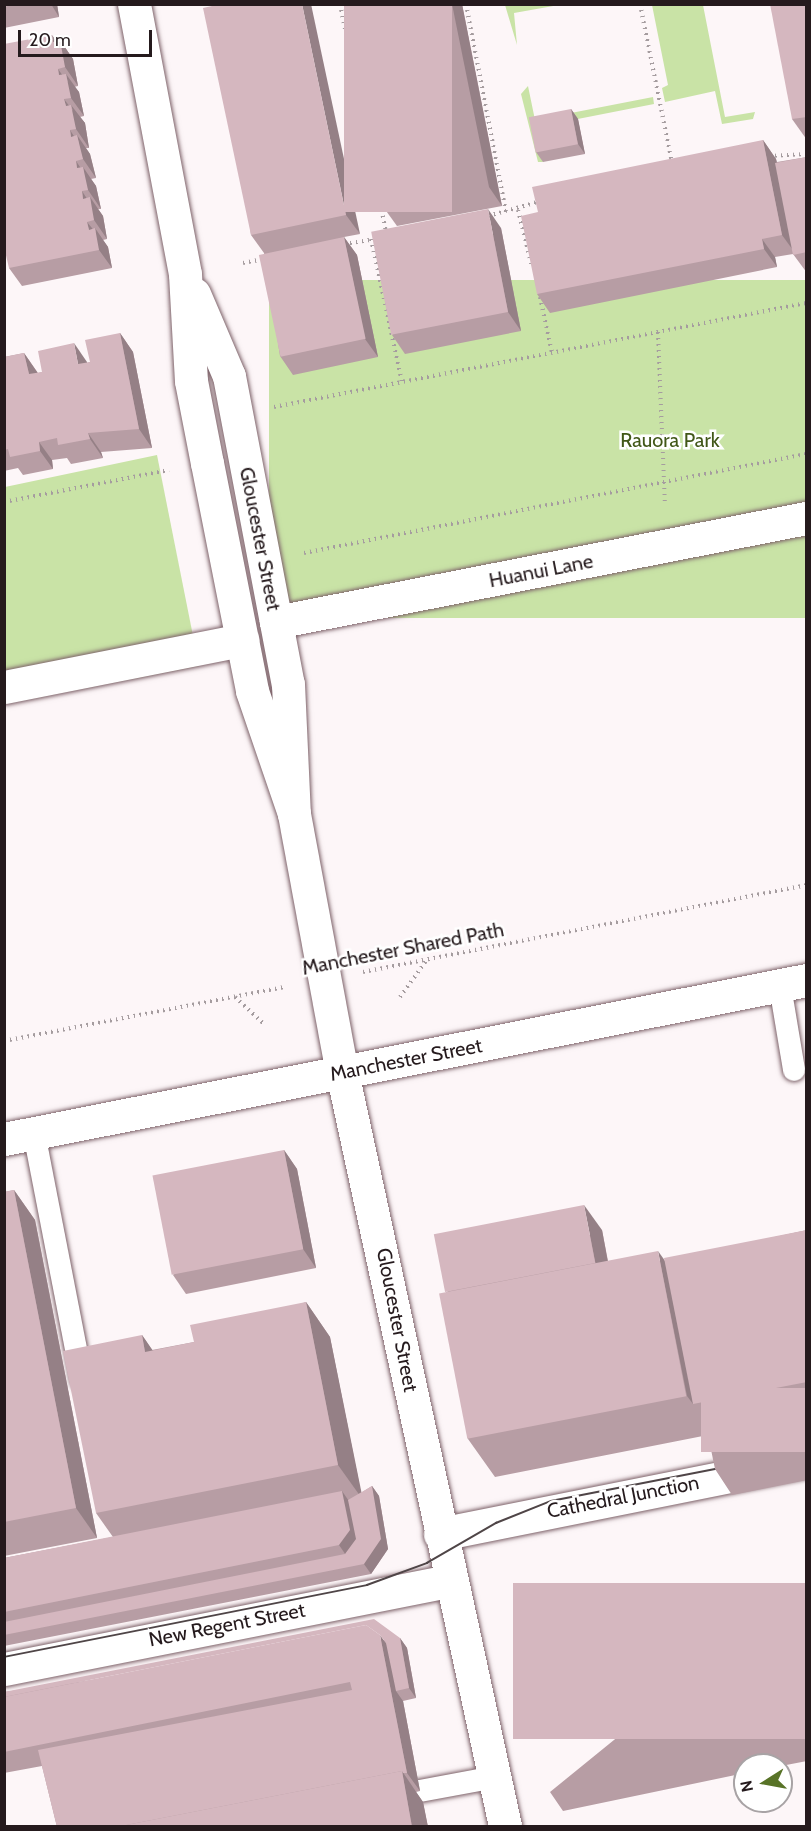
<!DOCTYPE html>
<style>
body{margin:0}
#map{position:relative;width:811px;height:1831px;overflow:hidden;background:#fdf6f8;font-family:Cabin,sans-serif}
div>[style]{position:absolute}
.green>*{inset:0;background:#c9e3a6;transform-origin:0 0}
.path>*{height:4px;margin-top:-2px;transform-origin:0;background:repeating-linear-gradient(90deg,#a59c9f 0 1.5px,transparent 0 6px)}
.roads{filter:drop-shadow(0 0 2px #7e636a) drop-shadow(0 0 2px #7e636a)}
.service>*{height:22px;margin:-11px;padding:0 11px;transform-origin:11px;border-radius:11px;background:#fff}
.pedestrian>*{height:33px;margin:-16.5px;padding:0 16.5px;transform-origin:16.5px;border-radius:16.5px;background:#fff}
.minor>*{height:33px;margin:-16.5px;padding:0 16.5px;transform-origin:16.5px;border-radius:16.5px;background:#fff}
.tertiary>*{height:33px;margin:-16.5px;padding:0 16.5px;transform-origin:16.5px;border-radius:16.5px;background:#fff}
.secondary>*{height:33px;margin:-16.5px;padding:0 16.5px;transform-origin:16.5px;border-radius:16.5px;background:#fff}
.tram>*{height:1.5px;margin:-0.75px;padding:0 0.75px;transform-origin:0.75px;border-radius:0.75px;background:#4f4547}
.wall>*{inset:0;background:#b79da4}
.shaded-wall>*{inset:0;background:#958086}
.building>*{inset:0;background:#d5b7bf;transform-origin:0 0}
span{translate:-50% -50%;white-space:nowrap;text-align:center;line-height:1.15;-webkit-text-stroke:5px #fff;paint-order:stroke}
.park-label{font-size:20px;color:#415718}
.street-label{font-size:20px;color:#251a1d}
.frame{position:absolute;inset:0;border:6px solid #251a1d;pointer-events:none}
.north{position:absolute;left:733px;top:1753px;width:60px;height:60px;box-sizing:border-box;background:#fff;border:2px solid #a8a3a5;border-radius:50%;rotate:259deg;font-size:16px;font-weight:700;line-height:24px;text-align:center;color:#251a1d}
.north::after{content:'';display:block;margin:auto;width:21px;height:27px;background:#587327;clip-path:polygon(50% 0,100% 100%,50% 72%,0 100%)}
.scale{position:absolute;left:18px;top:30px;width:134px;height:27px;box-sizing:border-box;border:3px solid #251a1d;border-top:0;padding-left:8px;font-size:18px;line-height:21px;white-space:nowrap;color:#251a1d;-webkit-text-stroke:4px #fff;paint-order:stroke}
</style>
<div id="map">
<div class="green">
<div style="clip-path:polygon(505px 5px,512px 6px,559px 5px,514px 13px,517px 45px)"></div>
<div style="clip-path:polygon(652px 5px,703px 5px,725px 117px,755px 112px,753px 119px,722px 124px,715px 91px,665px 102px,662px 88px,668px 85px)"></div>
<div style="clip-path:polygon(528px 86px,535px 120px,653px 97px,654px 104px,537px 127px,543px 162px,538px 162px,521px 94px)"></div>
<div style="left:806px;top:280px;width:338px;height:537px;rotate:90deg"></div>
<div style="clip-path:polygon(157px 455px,199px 666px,5px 704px,5px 487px)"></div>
</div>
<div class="path">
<div style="left:340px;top:4px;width:233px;rotate:78.6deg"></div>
<div style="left:466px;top:4px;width:212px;rotate:79.1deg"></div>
<div style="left:640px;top:4px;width:161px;rotate:78.6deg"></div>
<div style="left:769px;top:156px;width:37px;rotate:-3deg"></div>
<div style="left:518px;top:210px;width:59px;rotate:76.2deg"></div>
<div style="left:488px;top:216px;width:55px;rotate:-15.8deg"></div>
<div style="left:371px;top:239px;width:146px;rotate:77.8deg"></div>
<div style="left:344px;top:244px;width:31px;rotate:-9deg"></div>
<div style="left:243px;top:263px;width:20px;rotate:-11deg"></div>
<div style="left:540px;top:297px;width:57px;rotate:77.9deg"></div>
<div style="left:658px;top:332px;width:173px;rotate:87.7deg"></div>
<div style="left:274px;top:407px;width:542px;rotate:-11.06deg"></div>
<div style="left:4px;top:502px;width:168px;rotate:-11deg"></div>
<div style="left:304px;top:553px;width:512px;rotate:-11.16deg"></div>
<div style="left:363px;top:972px;width:451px;rotate:-11.1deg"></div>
<div style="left:235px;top:997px;width:40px;rotate:43deg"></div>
<div style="left:400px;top:997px;width:44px;rotate:-54.2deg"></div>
<div style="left:4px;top:1041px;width:286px;rotate:-10.9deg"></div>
</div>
<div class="roads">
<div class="service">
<div style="left:780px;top:986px;width:85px;rotate:80.5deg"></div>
<div style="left:34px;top:1133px;width:251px;rotate:79deg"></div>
<div style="left:409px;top:1793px;width:87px;rotate:-10.5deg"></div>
</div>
<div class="pedestrian">
<div style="left:4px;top:687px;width:243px;rotate:-11.2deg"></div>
<div style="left:440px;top:1534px;width:373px;rotate:-11.3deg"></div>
<div style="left:4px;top:1669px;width:455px;rotate:-11.2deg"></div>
</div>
<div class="minor">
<div style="left:276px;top:622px;width:540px;rotate:-11.1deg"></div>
<div style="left:342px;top:1072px;width:771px;rotate:77.8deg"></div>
</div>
<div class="tertiary">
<div style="left:134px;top:4px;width:275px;rotate:79.3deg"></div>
<div style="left:185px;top:274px;width:107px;rotate:86.8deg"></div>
<div style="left:191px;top:381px;width:84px;rotate:79deg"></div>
<div style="left:207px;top:463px;width:232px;rotate:78.8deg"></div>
<div style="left:252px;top:691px;width:130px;rotate:71.1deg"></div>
<div style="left:194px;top:294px;width:89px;rotate:66.9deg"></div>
<div style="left:229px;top:376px;width:314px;rotate:79.2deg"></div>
<div style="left:288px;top:684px;width:130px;rotate:87.4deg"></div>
<div style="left:294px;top:814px;width:262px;rotate:79.5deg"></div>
</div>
<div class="secondary">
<div style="left:4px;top:1139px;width:818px;rotate:-11.21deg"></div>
</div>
</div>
<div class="tram">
<div style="left:4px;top:1657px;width:370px;rotate:-11.2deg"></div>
<div style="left:367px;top:1585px;width:64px;rotate:-20.1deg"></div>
<div style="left:427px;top:1563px;width:80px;rotate:-30.1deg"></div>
<div style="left:496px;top:1523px;width:59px;rotate:-21.8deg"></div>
<div style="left:551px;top:1501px;width:172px;rotate:-11deg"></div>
</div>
<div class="wall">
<div style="clip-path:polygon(4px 4px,57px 4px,59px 17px,4px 28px)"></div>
<div style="clip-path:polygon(221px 4px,360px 234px,344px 237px,357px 255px,378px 357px,293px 375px,280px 356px,264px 253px,251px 235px)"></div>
<div style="clip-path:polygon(344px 4px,462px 4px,502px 206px,397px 226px,384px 208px)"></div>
<div style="clip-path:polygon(807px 4px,807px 140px,792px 119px)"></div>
<div style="clip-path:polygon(60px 40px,73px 59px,78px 86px,74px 87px,79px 92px,84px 116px,80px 117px,85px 123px,89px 148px,86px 148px,90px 154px,96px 178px,91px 179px,96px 186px,101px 209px,98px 209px,103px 216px,107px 239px,103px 240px,108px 247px,112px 268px,22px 286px,9px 268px,56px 41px)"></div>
<div style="clip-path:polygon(571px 109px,578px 119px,585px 154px,543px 162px,536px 152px)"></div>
<div style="clip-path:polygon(763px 140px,776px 159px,777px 162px,807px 157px,807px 273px,793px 254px,775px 257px,777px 267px,550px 313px,537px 294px)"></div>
<div style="clip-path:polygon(501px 228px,521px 331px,405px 354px,392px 335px)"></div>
<div style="clip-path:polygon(120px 333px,133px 352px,152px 448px,101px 452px,103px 458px,71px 464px,67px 458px,52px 460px,53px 469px,23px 475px,18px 468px,4px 471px,4px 357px,24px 353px,38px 373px,87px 362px,87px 363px,90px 362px)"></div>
<div style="clip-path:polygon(284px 1150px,297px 1169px,316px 1268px,186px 1294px,173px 1275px)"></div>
<div style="clip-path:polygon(14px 1190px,35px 1220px,97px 1538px,4px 1556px,4px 1192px)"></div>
<div style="clip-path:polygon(602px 1230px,608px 1261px,665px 1261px,807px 1230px,807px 1480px,732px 1495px,715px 1469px,708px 1435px,495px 1477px,468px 1439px,446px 1292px)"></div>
<div style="clip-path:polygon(306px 1302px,330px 1337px,361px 1493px,372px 1486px,379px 1496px,388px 1549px,371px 1574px,4px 1646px,4px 1558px,113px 1537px,96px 1513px,142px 1335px,152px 1350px,194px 1342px)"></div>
<div style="clip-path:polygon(807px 1583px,807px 1761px,781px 1766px,781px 1765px,745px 1765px,745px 1773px,563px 1811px,550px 1792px)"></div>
<div style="clip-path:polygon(400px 1638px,407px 1648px,416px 1698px,403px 1701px,420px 1791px,416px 1792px,423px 1802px,428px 1827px,57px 1827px,42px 1766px,4px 1773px,4px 1692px)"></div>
</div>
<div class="shaded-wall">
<div style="clip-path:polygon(51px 4px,57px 4px,59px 17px)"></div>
<div style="clip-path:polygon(302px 4px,311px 4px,360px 234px,346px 215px)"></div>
<div style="clip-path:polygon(452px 4px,462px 4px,502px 206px,489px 187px)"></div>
<div style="clip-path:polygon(52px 35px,61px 48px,60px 40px,73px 59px,78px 86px,65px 67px,53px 42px)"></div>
<div style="clip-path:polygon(58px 69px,68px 83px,66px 74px,79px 92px,84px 116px,71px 98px,59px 75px)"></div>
<div style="clip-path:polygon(64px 99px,73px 111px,71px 105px,85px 123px,89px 148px,76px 129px,66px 106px)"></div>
<div style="clip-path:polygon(571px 109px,578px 119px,585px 154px,578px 144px)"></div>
<div style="clip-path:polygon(70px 130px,79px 144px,77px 135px,90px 154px,96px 178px,83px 159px,71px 137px)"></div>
<div style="clip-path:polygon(763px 140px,776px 159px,795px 253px,782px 235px)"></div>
<div style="clip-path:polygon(76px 161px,84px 173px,83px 167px,96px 186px,101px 209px,88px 190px,77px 168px)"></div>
<div style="clip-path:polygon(82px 191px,91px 205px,90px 197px,103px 216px,107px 239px,94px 220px,83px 199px)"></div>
<div style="clip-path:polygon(488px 209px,501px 228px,521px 331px,508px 312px)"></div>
<div style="clip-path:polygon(87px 222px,96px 233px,95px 228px,108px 247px,112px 268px,99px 250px,89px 230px)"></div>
<div style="clip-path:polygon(344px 237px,357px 255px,378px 357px,365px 339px)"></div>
<div style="clip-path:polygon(762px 239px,775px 257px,777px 267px,764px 249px)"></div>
<div style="clip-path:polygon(120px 333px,133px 352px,152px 448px,139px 429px)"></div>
<div style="clip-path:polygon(74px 343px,87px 362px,91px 383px,78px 364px)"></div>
<div style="clip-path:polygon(24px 353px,37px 372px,42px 393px,29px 374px)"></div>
<div style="clip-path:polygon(88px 433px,101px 452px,103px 458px,90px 439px)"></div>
<div style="clip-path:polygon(39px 442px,52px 460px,53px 469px,40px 451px)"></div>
<div style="clip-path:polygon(284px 1150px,297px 1169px,316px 1268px,303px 1249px)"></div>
<div style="clip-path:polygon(14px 1190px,35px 1220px,97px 1538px,76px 1508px)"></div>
<div style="clip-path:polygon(584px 1205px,602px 1230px,615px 1301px,598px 1276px)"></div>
<div style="clip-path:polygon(658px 1251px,685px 1289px,693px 1404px,687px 1396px)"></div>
<div style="clip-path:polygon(306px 1302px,330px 1337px,363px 1500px,338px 1465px)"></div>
<div style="clip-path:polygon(142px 1335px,167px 1371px,145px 1352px)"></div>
<div style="clip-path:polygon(372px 1486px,379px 1496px,388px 1549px,371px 1574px,364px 1564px)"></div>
<div style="clip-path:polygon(342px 1491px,355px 1510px,363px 1548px,352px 1564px,339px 1545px)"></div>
<div style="clip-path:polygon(380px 1635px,393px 1653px,396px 1691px,403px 1701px,420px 1791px,407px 1773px)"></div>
<div style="clip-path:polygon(400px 1638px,407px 1648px,416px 1698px,409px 1688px)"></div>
<div style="clip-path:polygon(402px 1771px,423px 1802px,428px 1827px,412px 1827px)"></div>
</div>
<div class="building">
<div style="clip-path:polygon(4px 4px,15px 4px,4px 7px)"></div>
<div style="clip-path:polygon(221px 4px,302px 4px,346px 215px,251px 235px,203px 8px)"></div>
<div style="left:344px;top:4px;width:108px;height:208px"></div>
<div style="clip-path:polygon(770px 4px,807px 4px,807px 117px,792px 119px)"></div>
<div style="clip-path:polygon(52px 35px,53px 42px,60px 40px,65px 67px,58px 69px,59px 75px,66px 74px,71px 98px,64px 99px,66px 106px,71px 105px,76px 129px,70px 130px,71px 137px,77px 135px,83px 159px,76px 161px,77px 168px,83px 167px,88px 190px,82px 191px,83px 199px,90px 197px,94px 220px,87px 222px,89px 230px,95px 228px,99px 250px,9px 268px,4px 247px,4px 44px)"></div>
<div style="left:571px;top:109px;width:36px;height:43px;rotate:79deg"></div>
<div style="clip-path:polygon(763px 140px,782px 235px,762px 239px,764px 249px,537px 294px,521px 216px,538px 212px,532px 187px)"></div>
<div style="clip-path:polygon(807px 157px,807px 252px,793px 255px,775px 163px)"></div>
<div style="left:488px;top:209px;width:105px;height:119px;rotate:79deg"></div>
<div style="left:344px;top:237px;width:104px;height:87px;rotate:78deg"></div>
<div style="clip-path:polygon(120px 333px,139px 429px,88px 433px,90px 439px,58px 445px,57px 438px,39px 442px,40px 451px,10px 457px,8px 449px,4px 450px,4px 357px,24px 353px,29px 374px,42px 372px,38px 351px,74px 343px,78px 364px,90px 362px,85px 340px)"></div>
<div style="left:284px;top:1150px;width:101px;height:134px;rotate:79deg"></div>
<div style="clip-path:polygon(14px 1190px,76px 1508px,4px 1522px,4px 1192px)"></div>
<div style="left:584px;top:1205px;width:59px;height:153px;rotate:79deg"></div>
<div style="clip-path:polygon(807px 1230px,807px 1382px,693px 1404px,664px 1258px)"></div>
<div style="left:658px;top:1251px;width:148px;height:223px;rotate:79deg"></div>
<div style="clip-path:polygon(306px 1302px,338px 1465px,96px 1513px,63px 1351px,142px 1335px,145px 1352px,194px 1342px,190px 1325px)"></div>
<div style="left:807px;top:1388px;width:64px;height:106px;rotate:90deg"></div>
<div style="clip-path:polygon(372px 1486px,381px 1539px,364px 1564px,4px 1635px,4px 1622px,345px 1554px,356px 1539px,348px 1500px)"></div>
<div style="clip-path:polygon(342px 1491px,350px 1530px,339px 1545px,4px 1612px,4px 1558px)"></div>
<div style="left:807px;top:1583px;width:156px;height:294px;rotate:90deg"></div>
<div style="clip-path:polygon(374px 1619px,400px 1638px,409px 1688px,396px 1691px,386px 1643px,380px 1635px,366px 1625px,4px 1697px,4px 1692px)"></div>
<div style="clip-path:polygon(366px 1625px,380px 1635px,407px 1773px,403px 1773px,402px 1771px,116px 1827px,57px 1827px,38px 1750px,352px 1690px,350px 1682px,4px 1752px,4px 1697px)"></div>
<div style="clip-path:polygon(402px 1771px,412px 1827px,116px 1827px)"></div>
</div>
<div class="park-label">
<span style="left:670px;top:440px">Rauora Park</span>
</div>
<div class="street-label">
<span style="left:260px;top:539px;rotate:79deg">Gloucester Street</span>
<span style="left:541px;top:571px;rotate:-11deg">Huanui Lane</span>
<span style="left:403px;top:949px;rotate:-11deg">Manchester Shared Path</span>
<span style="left:406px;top:1060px;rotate:-11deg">Manchester Street</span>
<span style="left:397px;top:1320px;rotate:79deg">Gloucester Street</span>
<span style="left:623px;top:1497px;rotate:-11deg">Cathedral Junction</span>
<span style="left:227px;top:1625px;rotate:-11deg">New Regent Street</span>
</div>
<div class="frame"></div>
<div class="north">N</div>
<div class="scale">20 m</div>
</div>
